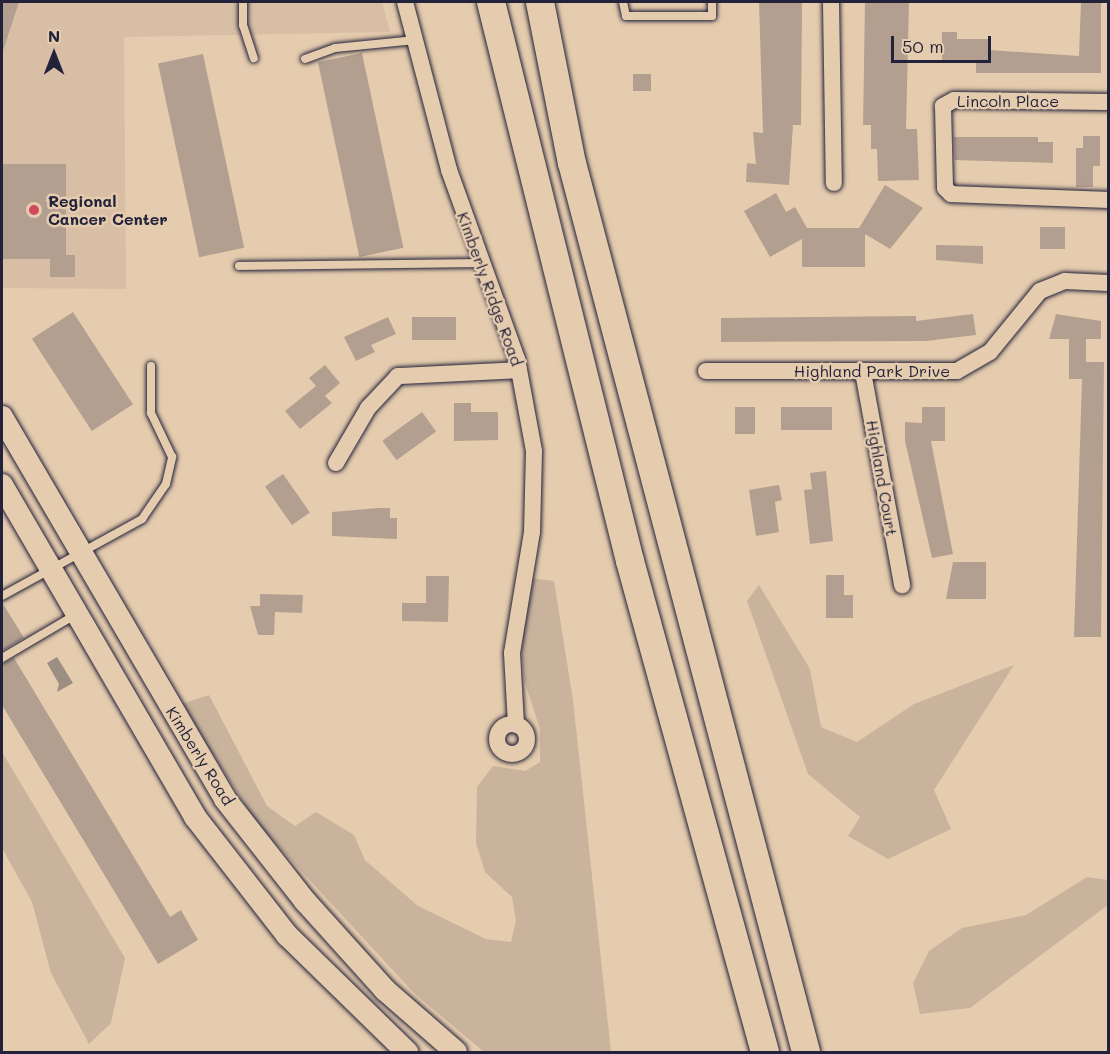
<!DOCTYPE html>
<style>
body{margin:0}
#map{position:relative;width:1110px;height:1054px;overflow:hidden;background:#e6ccae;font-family:Mali,sans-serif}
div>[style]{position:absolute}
.built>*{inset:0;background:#d7bea5}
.green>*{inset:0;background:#c9b39d}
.water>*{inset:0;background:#9d8e84}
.building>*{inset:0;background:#b39f90;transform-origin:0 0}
.roads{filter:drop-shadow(0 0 2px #22223b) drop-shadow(0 0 2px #22223b)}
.lane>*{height:8px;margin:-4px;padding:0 4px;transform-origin:4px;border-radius:4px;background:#e6ccae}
.street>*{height:16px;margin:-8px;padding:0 8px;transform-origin:8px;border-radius:8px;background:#e6ccae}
.street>.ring{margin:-8px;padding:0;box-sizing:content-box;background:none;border:16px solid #e6ccae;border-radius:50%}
.secondary>*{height:22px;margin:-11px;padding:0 11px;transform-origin:11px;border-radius:11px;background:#e6ccae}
.highway>*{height:28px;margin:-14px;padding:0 14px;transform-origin:14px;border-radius:14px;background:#e6ccae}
.dots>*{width:16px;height:16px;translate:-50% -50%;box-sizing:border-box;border:3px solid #e6ccae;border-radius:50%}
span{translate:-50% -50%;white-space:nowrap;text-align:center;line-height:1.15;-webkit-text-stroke:5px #e6ccae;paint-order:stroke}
.street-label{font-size:16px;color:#22223b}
.poi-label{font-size:16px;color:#22223b;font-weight:700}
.left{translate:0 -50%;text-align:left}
.frame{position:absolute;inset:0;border:3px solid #22223b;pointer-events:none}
.north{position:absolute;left:24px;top:24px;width:60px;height:60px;-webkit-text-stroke:4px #e6ccae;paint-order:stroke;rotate:0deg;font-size:16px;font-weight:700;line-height:24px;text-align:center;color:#22223b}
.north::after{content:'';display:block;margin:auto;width:21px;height:27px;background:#22223b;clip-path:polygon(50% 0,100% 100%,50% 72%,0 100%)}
.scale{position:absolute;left:891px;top:36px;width:100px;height:27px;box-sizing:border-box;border:3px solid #22223b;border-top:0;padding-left:8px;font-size:18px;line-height:21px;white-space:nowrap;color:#22223b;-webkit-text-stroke:4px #e6ccae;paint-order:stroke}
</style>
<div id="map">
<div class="built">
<div style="clip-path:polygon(2px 2px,382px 2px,390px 32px,124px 37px,126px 289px,2px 288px)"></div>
</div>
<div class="green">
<div style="clip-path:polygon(529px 578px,554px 581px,573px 700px,611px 1052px,484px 1052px,414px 993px,256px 822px,181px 704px,209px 695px,267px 806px,295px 826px,316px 812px,354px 835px,365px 860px,418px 906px,486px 939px,511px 942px,516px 921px,512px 897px,485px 872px,476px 843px,477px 787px,493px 766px,525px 771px,540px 762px,540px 729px,525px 683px,520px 636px)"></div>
<div style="clip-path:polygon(759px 585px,810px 669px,821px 727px,857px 742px,914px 704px,1014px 665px,934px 790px,951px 829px,888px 859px,848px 836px,860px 817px,808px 774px,747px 601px)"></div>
<div style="clip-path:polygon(2px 752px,125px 958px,111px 1023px,89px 1044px,51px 973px,32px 902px,2px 848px)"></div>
<div style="clip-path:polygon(1087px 877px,1108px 880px,1108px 905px,970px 1008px,920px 1014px,913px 983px,929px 951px,962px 928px,1026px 915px)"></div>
</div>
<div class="water">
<div style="clip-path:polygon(57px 657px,73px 683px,57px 692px,59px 684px,47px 663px)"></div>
</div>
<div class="building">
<div style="clip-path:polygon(2px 2px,19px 2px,2px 54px)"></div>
<div style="clip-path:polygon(759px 2px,802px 2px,801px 125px,793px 125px,789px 185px,746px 182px,747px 163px,756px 164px,753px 132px,763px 133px)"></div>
<div style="clip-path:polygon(865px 2px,909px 3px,906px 129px,917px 129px,919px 180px,878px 181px,877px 149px,871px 149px,871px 125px,863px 125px)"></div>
<div style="clip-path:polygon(1081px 2px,1101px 2px,1101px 73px,976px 73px,976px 63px,942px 63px,942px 32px,957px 32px,957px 39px,989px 39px,989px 50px,1079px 56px)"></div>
<div style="left:362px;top:53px;width:199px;height:45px;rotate:78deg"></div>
<div style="left:203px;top:54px;width:198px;height:46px;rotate:78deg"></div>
<div style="left:633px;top:74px;width:18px;height:17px"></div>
<div style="clip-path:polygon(1083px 136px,1100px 136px,1100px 166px,1093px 166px,1093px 187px,1076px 187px,1076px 148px,1083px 148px)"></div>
<div style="clip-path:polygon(954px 137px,1038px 137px,1038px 142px,1053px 142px,1053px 163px,955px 160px)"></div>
<div style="clip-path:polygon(2px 164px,66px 164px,66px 255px,75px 255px,75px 277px,50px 277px,50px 259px,2px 259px)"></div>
<div style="clip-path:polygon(885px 185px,923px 208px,890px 249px,865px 234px,865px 267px,802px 267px,802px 239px,770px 257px,744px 211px,776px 193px,786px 212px,795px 207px,807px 228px,859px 228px)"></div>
<div style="left:1040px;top:227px;width:25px;height:22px"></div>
<div style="clip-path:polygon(936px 245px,983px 246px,983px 264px,936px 260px)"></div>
<div style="left:73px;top:312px;width:110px;height:49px;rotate:57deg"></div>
<div style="clip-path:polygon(973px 314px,976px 335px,926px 341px,721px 342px,721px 318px,916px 316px,916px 321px)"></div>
<div style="clip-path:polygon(1056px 314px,1101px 321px,1101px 339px,1086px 339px,1086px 362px,1104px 362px,1101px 637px,1074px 637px,1082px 379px,1069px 379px,1069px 339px,1049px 339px)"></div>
<div style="clip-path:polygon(388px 317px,396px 334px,371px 345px,375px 352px,356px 361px,344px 337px)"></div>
<div style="left:412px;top:317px;width:44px;height:23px"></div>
<div style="clip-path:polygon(325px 365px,340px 383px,325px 396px,332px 403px,300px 429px,285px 411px,316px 386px,309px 378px)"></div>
<div style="clip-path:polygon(454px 403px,471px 403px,471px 412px,498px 412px,498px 440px,454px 441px)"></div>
<div style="left:735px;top:407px;width:20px;height:27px"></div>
<div style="left:781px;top:407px;width:51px;height:23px"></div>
<div style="clip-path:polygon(922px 407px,945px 407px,945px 441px,931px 441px,953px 554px,932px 558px,905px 441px,905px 422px,922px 423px)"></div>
<div style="left:422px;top:412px;width:24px;height:49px;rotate:54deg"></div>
<div style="clip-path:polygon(826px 471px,833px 541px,810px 544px,804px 490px,812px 489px,810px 473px)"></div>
<div style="left:283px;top:474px;width:47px;height:22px;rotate:55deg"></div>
<div style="clip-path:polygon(779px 485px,782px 500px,775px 502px,779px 532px,756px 536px,749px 490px)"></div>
<div style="clip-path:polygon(378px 508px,390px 508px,390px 518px,397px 518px,397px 539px,332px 536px,332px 512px)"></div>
<div style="clip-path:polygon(953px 562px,986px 562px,986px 599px,946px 599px)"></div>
<div style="clip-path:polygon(826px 575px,844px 575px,844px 595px,853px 595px,853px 618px,826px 618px)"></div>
<div style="clip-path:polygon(426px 576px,449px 576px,448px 622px,402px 621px,402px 603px,426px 603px)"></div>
<div style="clip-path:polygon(260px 594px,303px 595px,302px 613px,275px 612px,274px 635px,258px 635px,250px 606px,260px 606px)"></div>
<div style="clip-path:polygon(2px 602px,24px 638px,2px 651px)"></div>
<div style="clip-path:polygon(14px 658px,170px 917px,181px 910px,198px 940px,158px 964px,2px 705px,2px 664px)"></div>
</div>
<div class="roads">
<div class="lane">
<div style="left:243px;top:2px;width:23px;rotate:90deg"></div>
<div style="left:243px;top:25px;width:35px;rotate:72deg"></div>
<div style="left:623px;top:2px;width:14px;rotate:78deg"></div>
<div style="left:626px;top:16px;width:86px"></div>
<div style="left:712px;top:16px;width:14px;rotate:-90deg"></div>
<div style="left:305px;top:59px;width:32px;rotate:-20deg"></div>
<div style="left:335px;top:48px;width:81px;rotate:-5.6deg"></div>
<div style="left:239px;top:266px;width:240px;rotate:-0.7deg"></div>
<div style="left:2px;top:596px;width:160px;rotate:-28.8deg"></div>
<div style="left:142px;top:519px;width:42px;rotate:-55.6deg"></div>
<div style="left:166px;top:484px;width:28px;rotate:-77deg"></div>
<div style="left:172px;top:457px;width:49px;rotate:-115.5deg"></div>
<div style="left:151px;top:413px;width:47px;rotate:-90deg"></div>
<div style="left:2px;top:658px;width:85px;rotate:-30.5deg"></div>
</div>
<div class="street">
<div style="left:405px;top:2px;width:174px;rotate:75.3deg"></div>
<div style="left:449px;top:170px;width:201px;rotate:70.2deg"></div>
<div style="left:517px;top:359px;width:94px;rotate:79.5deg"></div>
<div style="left:534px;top:451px;width:81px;rotate:91.4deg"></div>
<div style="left:532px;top:532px;width:123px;rotate:99.4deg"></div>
<div style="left:512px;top:653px;width:72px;rotate:86.8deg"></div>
<div style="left:831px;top:2px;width:181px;rotate:89.1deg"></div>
<div style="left:1108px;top:102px;width:154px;rotate:-179.3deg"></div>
<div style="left:954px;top:100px;width:13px;rotate:151deg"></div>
<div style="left:943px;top:106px;width:82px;rotate:88.6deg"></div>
<div style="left:945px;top:188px;width:8px;rotate:45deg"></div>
<div style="left:951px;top:194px;width:157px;rotate:2.2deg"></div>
<div style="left:706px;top:371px;width:251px"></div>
<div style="left:957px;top:371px;width:38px;rotate:-30deg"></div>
<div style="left:990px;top:352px;width:79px;rotate:-50.7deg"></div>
<div style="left:1040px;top:291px;width:27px;rotate:-22deg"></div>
<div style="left:1065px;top:281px;width:43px;rotate:2.7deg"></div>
<div style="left:863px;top:372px;width:217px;rotate:79.6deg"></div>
<div style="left:336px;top:463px;width:64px;rotate:-59.8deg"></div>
<div style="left:368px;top:408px;width:44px;rotate:-46.8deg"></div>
<div style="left:398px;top:376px;width:121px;rotate:-2.8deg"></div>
<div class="ring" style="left:497px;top:724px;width:14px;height:14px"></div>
</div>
<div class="secondary">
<div style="left:2px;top:417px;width:442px;rotate:59.7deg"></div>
<div style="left:225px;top:799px;width:130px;rotate:51.9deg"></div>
<div style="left:305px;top:901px;width:120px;rotate:48deg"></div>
<div style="left:385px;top:990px;width:94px;rotate:41.1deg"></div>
<div style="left:2px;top:485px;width:384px;rotate:59.8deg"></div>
<div style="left:195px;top:817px;width:150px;rotate:52.1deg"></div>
<div style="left:287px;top:935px;width:168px;rotate:44.3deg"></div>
</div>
<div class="highway">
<div style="left:491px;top:2px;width:576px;rotate:76.04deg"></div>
<div style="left:630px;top:561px;width:509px;rotate:74.63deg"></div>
<div style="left:540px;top:2px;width:164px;rotate:78.8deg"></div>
<div style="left:572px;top:163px;width:919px;rotate:75.25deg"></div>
</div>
</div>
<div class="dots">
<div style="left:34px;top:210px;background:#d1495b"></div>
</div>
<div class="street-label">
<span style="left:1008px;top:101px">Lincoln Place</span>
<span style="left:490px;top:289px;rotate:70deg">Kimberly Ridge Road</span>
<span style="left:872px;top:371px">Highland Park Drive</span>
<span style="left:882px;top:478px;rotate:80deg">Highland Court</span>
<span style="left:200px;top:756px;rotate:58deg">Kimberly Road</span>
</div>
<div class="poi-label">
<span class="left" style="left:48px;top:210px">Regional<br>Cancer Center</span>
</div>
<div class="frame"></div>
<div class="north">N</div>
<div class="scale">50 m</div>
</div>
